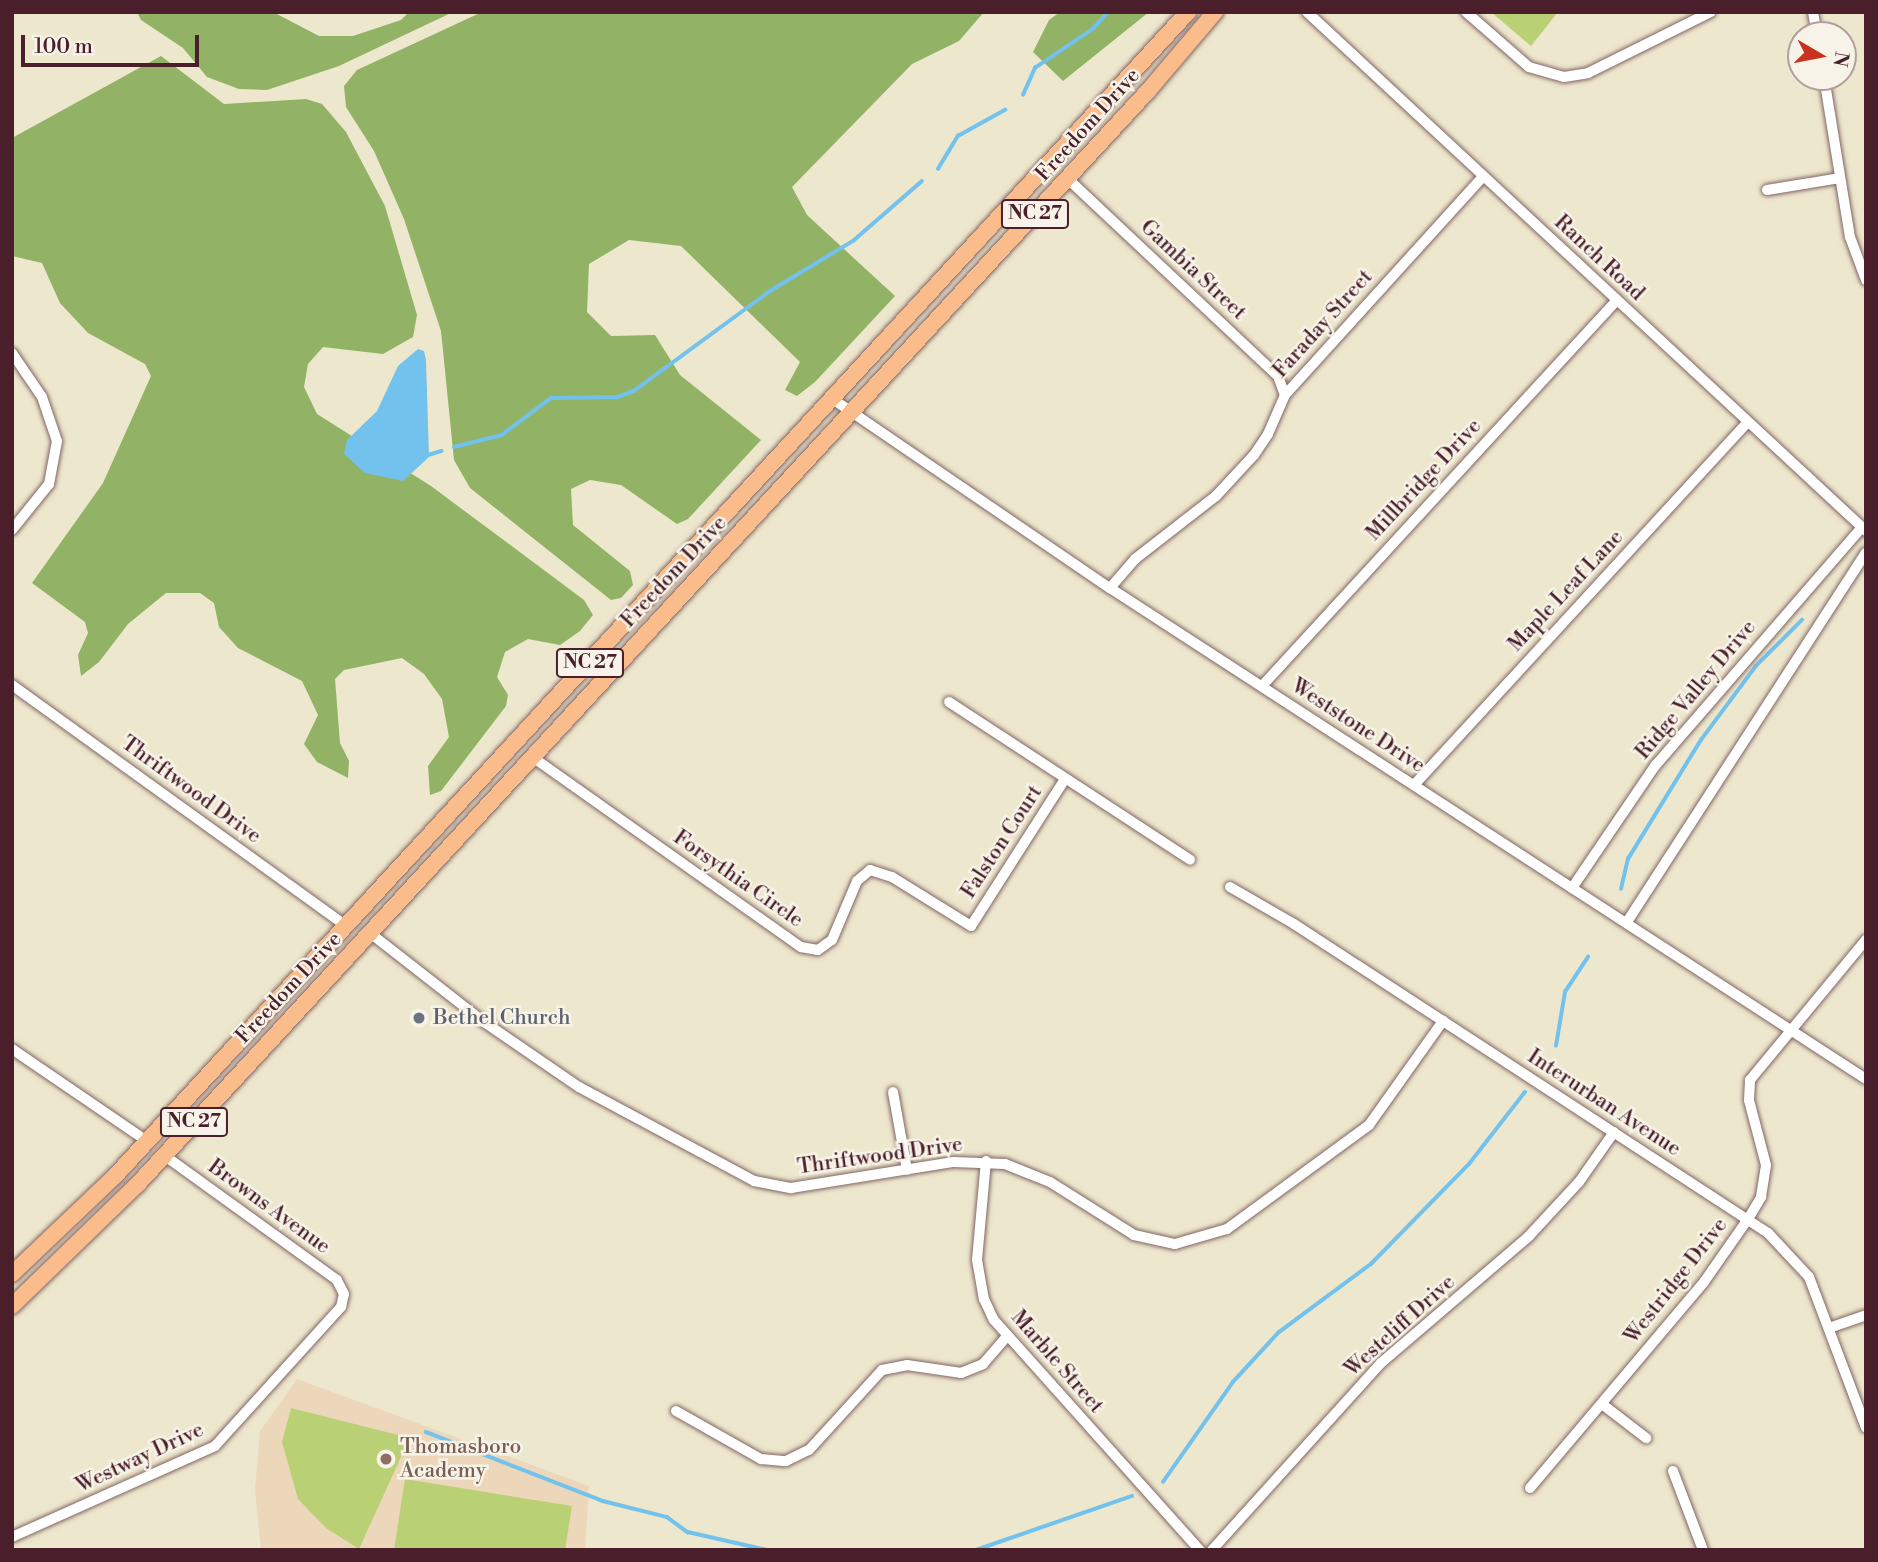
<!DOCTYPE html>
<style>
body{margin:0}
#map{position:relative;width:1878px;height:1562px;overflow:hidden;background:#ede7cd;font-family:"Libre Bodoni",serif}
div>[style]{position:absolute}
.built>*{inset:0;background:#edd7ba}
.green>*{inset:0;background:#b9d074}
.forest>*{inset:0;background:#92b266}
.water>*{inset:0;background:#72c2ed}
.stream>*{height:3.5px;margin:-1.75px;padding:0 1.75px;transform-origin:1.75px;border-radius:1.75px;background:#72c2ed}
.roads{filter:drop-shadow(0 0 2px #836564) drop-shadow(0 0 2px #836564)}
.minor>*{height:10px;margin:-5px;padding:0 5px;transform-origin:5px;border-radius:5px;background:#fff}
.primary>*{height:16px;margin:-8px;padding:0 8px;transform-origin:8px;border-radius:8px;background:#f9bc8a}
.dots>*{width:19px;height:19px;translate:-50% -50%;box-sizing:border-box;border:4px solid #f7f3e8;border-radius:50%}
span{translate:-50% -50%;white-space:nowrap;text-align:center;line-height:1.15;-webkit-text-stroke:5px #f7f3e8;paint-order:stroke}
.shield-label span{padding:2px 5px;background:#f7f3e8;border:2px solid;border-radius:5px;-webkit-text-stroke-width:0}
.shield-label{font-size:19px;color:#4a1f2b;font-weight:700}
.street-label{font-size:21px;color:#4a1f2b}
.worship-label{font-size:21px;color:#5b616d}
.left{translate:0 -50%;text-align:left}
.education-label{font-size:21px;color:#785e54}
.frame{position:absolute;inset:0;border:14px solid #4a1f2b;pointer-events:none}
.north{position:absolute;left:1787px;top:21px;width:70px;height:70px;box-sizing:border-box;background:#f7f3e8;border:2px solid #b29e9c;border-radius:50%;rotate:100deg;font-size:19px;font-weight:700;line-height:28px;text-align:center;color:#4a1f2b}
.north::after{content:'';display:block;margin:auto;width:24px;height:32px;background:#c8321e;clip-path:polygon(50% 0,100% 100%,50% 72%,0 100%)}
.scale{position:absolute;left:21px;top:35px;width:178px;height:32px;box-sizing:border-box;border:4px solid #4a1f2b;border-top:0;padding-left:9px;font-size:21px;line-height:24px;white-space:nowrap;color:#4a1f2b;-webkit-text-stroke:5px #f7f3e8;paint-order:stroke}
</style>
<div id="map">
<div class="built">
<div style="clip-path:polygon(297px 1379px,589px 1486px,585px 1550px,261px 1550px,255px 1490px,260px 1431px)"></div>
</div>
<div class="green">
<div style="clip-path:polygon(1491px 12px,1558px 12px,1531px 46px)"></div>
<div style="clip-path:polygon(291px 1408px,402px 1436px,406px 1446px,359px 1549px,326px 1528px,298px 1499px,282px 1442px)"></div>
<div style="clip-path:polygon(405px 1479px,572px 1506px,565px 1550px,394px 1550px)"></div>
</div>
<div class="forest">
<div style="clip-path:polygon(137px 12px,273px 12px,319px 36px,353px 36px,401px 20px,409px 12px,453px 12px,339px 66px,267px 90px,239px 89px,207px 77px,183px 48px,141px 20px)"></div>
<div style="clip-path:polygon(482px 12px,984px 12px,959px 41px,912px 64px,792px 187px,807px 215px,895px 296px,815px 382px,797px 396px,785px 390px,800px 362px,681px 246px,629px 240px,589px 264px,587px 312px,611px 336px,655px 335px,680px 375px,761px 440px,688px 519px,677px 524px,621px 485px,590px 480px,571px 489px,573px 525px,630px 571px,633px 585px,621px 598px,611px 600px,470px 488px,454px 460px,441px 331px,404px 219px,374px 151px,346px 107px,344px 86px,357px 70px)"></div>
<div style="clip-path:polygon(1060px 12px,1149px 12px,1063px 81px,1033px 52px,1049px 20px)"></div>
<div style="clip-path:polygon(161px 56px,224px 104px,306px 99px,322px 104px,346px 132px,385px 206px,417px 315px,413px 337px,383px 354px,323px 347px,308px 364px,304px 387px,317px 414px,431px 486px,584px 600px,593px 615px,580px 631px,560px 645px,528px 639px,505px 652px,497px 677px,508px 695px,506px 706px,441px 791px,430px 795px,428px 766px,449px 737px,442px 699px,424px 674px,402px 658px,344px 670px,335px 679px,340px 743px,349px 761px,348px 778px,317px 762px,304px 744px,318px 715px,302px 681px,238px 648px,219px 627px,214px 603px,200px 593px,166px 593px,128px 624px,99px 662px,81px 676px,78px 655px,88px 633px,85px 622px,32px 583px,103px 483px,151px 376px,145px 364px,88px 333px,60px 303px,42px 263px,12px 256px,12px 138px)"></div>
</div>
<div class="water">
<div style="clip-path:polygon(418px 349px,424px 351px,426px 360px,429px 457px,403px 481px,365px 473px,344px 454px,347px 440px,377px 411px,398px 366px)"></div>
</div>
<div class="stream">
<div style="left:1023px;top:95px;width:30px;rotate:-66deg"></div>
<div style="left:1035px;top:68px;width:71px;rotate:-34.1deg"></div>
<div style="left:1094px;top:28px;width:21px;rotate:-49deg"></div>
<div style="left:938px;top:169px;width:39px;rotate:-59deg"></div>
<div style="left:958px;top:136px;width:54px;rotate:-29deg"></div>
<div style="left:454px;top:447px;width:49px;rotate:-14deg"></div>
<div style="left:502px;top:435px;width:61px;rotate:-37.1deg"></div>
<div style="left:551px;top:398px;width:67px;rotate:-0.9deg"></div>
<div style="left:618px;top:397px;width:17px;rotate:-21deg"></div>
<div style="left:634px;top:391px;width:169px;rotate:-36.3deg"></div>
<div style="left:770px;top:291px;width:97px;rotate:-31.1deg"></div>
<div style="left:853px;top:241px;width:91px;rotate:-41deg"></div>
<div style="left:425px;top:456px;width:17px;rotate:-17deg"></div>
<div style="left:1621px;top:889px;width:31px;rotate:-77deg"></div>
<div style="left:1628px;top:859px;width:140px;rotate:-58.5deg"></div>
<div style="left:1701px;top:740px;width:92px;rotate:-53.4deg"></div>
<div style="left:1756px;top:666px;width:65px;rotate:-45deg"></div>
<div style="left:1556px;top:1046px;width:55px;rotate:-80.5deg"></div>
<div style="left:1565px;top:992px;width:42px;rotate:-56.7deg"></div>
<div style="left:426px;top:1432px;width:190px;rotate:21.3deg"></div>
<div style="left:603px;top:1501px;width:66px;rotate:14deg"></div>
<div style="left:667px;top:1517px;width:26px;rotate:36deg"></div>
<div style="left:688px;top:1532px;width:81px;rotate:12.8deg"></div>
<div style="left:1163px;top:1482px;width:122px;rotate:-55deg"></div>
<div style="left:1233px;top:1382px;width:67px;rotate:-47.4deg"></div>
<div style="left:1278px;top:1333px;width:116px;rotate:-36.6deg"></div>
<div style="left:1371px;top:1264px;width:140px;rotate:-45.6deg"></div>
<div style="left:1469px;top:1164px;width:91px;rotate:-52.1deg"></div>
<div style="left:976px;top:1550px;width:165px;rotate:-19.1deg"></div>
</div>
<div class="roads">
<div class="minor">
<div style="left:1307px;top:12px;width:763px;rotate:42.87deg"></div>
<div style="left:1466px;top:12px;width:84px;rotate:41.1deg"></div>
<div style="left:1529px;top:67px;width:36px;rotate:16deg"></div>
<div style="left:1564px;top:77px;width:24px;rotate:-9deg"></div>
<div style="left:1588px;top:73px;width:137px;rotate:-26.4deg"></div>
<div style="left:1813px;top:12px;width:23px;rotate:80deg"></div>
<div style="left:1824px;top:77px;width:162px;rotate:80.8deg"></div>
<div style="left:1850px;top:237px;width:46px;rotate:69.6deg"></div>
<div style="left:1068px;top:179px;width:288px;rotate:43.2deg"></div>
<div style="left:1278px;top:376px;width:20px;rotate:70deg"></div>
<div style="left:1767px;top:190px;width:74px;rotate:-9.3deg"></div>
<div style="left:12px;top:353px;width:53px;rotate:55.7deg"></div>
<div style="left:42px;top:397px;width:46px;rotate:71.2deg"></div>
<div style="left:57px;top:441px;width:44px;rotate:100.5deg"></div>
<div style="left:49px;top:484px;width:59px;rotate:128.8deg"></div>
<div style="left:834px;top:400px;width:334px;rotate:34.3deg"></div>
<div style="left:1110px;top:588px;width:901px;rotate:33deg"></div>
<div style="left:1110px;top:588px;width:38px;rotate:-49deg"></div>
<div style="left:1135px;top:559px;width:103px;rotate:-37.9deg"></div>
<div style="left:1216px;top:496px;width:56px;rotate:-47.2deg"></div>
<div style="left:1254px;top:455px;width:25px;rotate:-56deg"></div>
<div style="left:1268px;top:434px;width:43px;rotate:-66.4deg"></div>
<div style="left:1285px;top:395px;width:294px;rotate:-47.8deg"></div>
<div style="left:12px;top:685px;width:412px;rotate:35.8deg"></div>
<div style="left:1262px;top:686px;width:523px;rotate:-47.4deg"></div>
<div style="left:949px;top:702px;width:288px;rotate:33.2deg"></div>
<div style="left:531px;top:756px;width:331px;rotate:35.3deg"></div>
<div style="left:801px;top:947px;width:17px;rotate:10deg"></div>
<div style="left:818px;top:950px;width:17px;rotate:-36deg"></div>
<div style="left:832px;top:940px;width:64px;rotate:-67deg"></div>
<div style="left:857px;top:881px;width:17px;rotate:-40deg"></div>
<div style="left:870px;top:870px;width:23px;rotate:18deg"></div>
<div style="left:892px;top:877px;width:93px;rotate:31.8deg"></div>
<div style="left:971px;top:926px;width:174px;rotate:-57.4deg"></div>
<div style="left:1414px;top:785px;width:493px;rotate:-47.4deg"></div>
<div style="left:1230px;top:887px;width:74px;rotate:30deg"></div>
<div style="left:1294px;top:924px;width:566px;rotate:33.1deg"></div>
<div style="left:1768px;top:1233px;width:60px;rotate:47deg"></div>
<div style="left:1809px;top:1277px;width:161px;rotate:69.3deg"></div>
<div style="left:1572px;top:888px;width:148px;rotate:-55.8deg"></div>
<div style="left:1655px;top:766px;width:316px;rotate:-49.1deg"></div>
<div style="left:1627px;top:922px;width:440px;rotate:-57.1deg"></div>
<div style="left:370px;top:933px;width:145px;rotate:38deg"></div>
<div style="left:484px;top:1022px;width:115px;rotate:34.4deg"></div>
<div style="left:579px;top:1087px;width:199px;rotate:28.2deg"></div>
<div style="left:754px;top:1181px;width:38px;rotate:11deg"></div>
<div style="left:791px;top:1188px;width:165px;rotate:-9.1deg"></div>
<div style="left:954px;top:1162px;width:51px;rotate:2.2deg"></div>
<div style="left:1005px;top:1164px;width:48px;rotate:21.8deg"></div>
<div style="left:1050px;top:1182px;width:99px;rotate:32.2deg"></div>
<div style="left:1134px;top:1235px;width:42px;rotate:12.4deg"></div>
<div style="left:1175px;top:1244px;width:54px;rotate:-16.1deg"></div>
<div style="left:1227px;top:1229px;width:176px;rotate:-36.2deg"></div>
<div style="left:1369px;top:1125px;width:128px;rotate:-54.6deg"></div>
<div style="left:12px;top:1049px;width:163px;rotate:34.3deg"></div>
<div style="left:893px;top:1092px;width:79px;rotate:79.8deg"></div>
<div style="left:986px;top:1161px;width:99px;rotate:95.2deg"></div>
<div style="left:977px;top:1260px;width:40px;rotate:80deg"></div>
<div style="left:984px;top:1299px;width:23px;rotate:65deg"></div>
<div style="left:994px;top:1320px;width:309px;rotate:48.2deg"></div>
<div style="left:1829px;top:1328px;width:39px;rotate:-19deg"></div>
<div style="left:1602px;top:1404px;width:56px;rotate:37.7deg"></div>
<div style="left:676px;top:1411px;width:98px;rotate:29.5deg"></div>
<div style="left:761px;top:1459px;width:25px;rotate:5deg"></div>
<div style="left:786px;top:1461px;width:25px;rotate:-26deg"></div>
<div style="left:809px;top:1450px;width:108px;rotate:-47.6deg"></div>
<div style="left:882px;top:1370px;width:25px;rotate:-11deg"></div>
<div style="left:907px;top:1365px;width:55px;rotate:8.4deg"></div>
<div style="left:961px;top:1373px;width:24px;rotate:-22deg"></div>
<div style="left:983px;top:1364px;width:35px;rotate:-49deg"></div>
<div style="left:1673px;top:1471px;width:85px;rotate:69.2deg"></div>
<div style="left:1530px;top:1488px;width:270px;rotate:-49.8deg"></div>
<div style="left:1704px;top:1282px;width:77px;rotate:-55.1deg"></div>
<div style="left:1748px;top:1219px;width:26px;rotate:-59deg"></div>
<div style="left:1761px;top:1197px;width:32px;rotate:-81deg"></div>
<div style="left:1766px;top:1165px;width:67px;rotate:-104.7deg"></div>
<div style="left:1749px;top:1100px;width:20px;rotate:-87deg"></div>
<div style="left:1750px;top:1080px;width:182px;rotate:-50.4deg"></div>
<div style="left:12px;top:1537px;width:222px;rotate:-24.1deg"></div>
<div style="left:215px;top:1446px;width:188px;rotate:-47.8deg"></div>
<div style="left:341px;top:1307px;width:13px;rotate:-77deg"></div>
<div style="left:344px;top:1294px;width:16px;rotate:-117deg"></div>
<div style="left:337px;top:1280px;width:213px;rotate:-144.2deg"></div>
<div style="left:1212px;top:1550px;width:252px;rotate:-47.9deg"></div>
<div style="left:1381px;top:1363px;width:195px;rotate:-40.6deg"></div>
<div style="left:1529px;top:1236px;width:74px;rotate:-47.2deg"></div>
<div style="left:1579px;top:1182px;width:61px;rotate:-55deg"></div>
</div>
<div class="primary">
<div style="left:12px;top:1274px;width:144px;rotate:-43.6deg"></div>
<div style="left:116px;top:1175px;width:1582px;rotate:-47.33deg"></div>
<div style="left:12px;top:1306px;width:174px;rotate:-44.1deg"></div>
<div style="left:137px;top:1185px;width:1490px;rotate:-47.26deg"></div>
<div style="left:1148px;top:91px;width:104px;rotate:-49.7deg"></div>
</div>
</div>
<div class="dots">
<div style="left:419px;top:1018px;background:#6b7280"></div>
<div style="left:386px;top:1459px;background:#8d6e63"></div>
</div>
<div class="shield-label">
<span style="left:1035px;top:214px">NC 27</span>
<span style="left:590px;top:663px">NC 27</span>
<span style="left:194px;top:1122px">NC 27</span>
</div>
<div class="street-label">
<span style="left:1088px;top:125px;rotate:-48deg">Freedom Drive</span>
<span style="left:1599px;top:258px;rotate:43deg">Ranch Road</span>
<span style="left:1193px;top:270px;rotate:43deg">Gambia Street</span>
<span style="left:1323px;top:324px;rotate:-48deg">Faraday Street</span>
<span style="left:1424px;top:480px;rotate:-47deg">Millbridge Drive</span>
<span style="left:674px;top:572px;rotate:-47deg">Freedom Drive</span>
<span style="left:1566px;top:591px;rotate:-47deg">Maple Leaf Lane</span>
<span style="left:1696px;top:690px;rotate:-50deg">Ridge Valley Drive</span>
<span style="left:1358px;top:726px;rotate:33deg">Weststone Drive</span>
<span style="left:191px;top:790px;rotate:36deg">Thriftwood Drive</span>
<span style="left:1002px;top:842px;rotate:-57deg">Falston Court</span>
<span style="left:738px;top:879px;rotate:35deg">Forsythia Circle</span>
<span style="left:289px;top:988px;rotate:-47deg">Freedom Drive</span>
<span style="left:1604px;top:1103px;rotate:33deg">Interurban Avenue</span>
<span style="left:880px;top:1156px;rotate:-8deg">Thriftwood Drive</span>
<span style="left:269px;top:1207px;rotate:36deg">Browns Avenue</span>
<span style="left:1676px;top:1281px;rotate:-52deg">Westridge Drive</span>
<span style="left:1400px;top:1326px;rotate:-42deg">Westcliff Drive</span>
<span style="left:1057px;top:1362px;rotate:49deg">Marble Street</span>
<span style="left:140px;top:1458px;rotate:-25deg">Westway Drive</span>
</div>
<div class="worship-label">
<span class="left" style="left:433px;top:1018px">Bethel Church</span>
</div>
<div class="education-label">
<span class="left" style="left:400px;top:1459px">Thomasboro<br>Academy</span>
</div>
<div class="frame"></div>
<div class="north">N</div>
<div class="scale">100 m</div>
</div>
